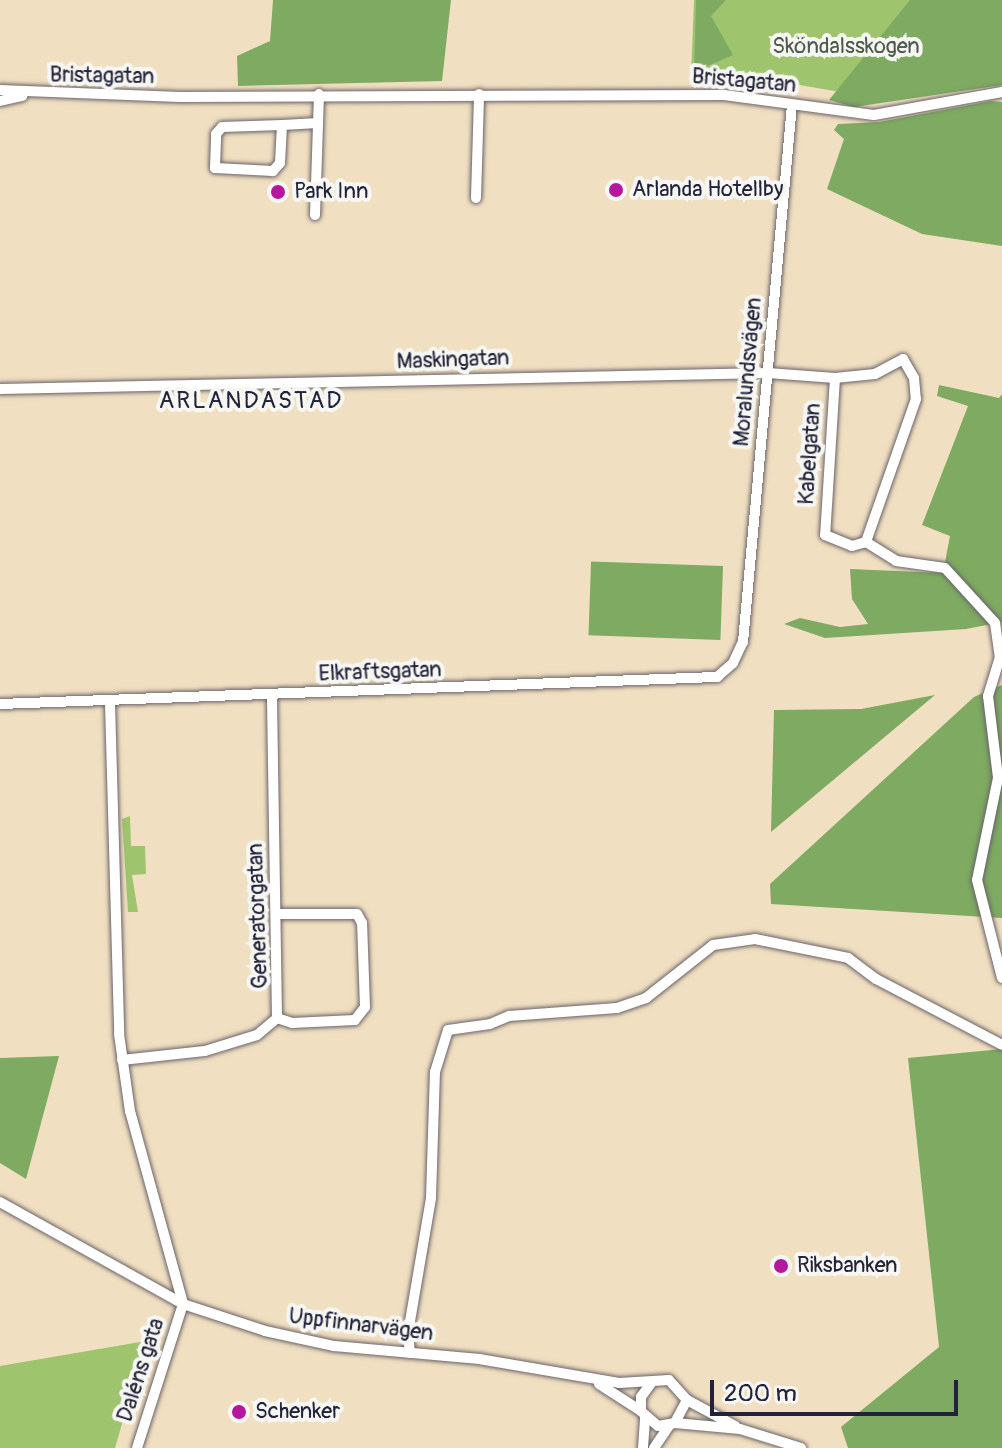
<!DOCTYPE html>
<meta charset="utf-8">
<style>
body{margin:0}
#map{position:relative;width:1002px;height:1448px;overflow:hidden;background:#f1dfc1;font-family:Pangolin,sans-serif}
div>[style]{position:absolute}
.green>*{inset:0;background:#9ec46e}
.forest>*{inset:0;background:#7eaa61;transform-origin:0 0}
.roads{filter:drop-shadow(0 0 2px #6a646a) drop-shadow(0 0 2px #6a646a)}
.minor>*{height:10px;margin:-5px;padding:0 5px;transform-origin:5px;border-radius:5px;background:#fff}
.dots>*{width:22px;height:22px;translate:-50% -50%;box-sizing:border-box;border:4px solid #f6f6f2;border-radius:50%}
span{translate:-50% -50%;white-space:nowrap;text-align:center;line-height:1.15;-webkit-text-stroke:8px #f6f6f2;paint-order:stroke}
.park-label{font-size:22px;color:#4d5b4d}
.street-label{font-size:22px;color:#22223b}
.poi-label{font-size:22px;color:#22223b}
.left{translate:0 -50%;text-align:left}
.neighbourhood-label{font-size:24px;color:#22223b;letter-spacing:2px}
.scale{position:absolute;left:710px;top:1380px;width:248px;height:36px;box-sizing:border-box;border:4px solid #22223b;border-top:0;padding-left:10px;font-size:24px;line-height:28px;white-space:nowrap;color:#22223b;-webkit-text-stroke:6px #f6f6f2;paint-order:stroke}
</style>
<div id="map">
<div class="green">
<div style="clip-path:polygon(694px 0,1002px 0,846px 93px,753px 77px,691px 76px)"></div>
<div style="clip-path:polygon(130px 816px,131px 846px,145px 846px,146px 874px,132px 875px,138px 912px,128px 912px,122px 819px)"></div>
<div style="clip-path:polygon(146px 1341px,115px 1448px,0 1448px,0 1366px)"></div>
</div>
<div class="forest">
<div style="clip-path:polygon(273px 0,451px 0,442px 81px,238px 86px,237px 56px,270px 41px)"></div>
<div style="clip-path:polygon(696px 0,726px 0,711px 16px,733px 55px,694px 72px)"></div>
<div style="clip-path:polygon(910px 0,1002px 0,1002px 85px,854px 107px,829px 100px)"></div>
<div style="clip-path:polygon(991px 101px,1002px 102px,1002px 246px,922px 234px,827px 189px,844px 139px,834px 130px,838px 124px,879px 122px)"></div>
<div style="clip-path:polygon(939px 385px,999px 398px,1002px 394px,1002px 622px,966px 629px,825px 638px,784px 624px,800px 618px,840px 627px,868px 624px,852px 599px,850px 569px,943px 573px,950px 536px,922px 525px,968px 406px,937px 396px)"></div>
<div style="left:723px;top:566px;width:74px;height:132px;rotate:92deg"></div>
<div style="clip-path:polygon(1002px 685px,1002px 918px,771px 904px,770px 884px,974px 697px)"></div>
<div style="clip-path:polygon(935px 695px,771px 832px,774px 710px,861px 709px)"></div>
<div style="clip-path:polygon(1002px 1049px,1002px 1448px,848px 1448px,841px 1427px,939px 1347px,908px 1058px)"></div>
<div style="clip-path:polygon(59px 1056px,26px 1179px,0 1163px,0 1058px)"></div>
</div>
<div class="roads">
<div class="minor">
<div style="left:0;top:90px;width:180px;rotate:2.2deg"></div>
<div style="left:180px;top:97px;width:544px;rotate:-0.21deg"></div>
<div style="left:724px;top:95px;width:151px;rotate:7.6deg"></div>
<div style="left:874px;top:115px;width:130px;rotate:-10.2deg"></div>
<div style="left:0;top:101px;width:23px;rotate:-13deg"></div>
<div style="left:282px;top:125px;width:38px;rotate:93deg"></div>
<div style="left:280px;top:163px;width:11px;rotate:131deg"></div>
<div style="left:273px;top:171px;width:58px;rotate:-177deg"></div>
<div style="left:215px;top:168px;width:34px;rotate:-88deg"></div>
<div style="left:216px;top:134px;width:9px;rotate:-49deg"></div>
<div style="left:222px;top:127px;width:60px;rotate:-1.9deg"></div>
<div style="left:282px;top:125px;width:36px;rotate:-3deg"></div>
<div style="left:476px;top:198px;width:104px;rotate:-88.3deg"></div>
<div style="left:315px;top:215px;width:121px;rotate:-88.1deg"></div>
<div style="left:835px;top:378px;width:157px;rotate:93.6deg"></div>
<div style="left:825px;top:535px;width:29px;rotate:22deg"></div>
<div style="left:852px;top:546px;width:15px;rotate:-16deg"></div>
<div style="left:0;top:389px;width:768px;rotate:-1.19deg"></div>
<div style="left:768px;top:373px;width:67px;rotate:4.3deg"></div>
<div style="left:835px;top:378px;width:40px;rotate:-5.7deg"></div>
<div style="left:875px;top:374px;width:32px;rotate:-28deg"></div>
<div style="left:903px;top:359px;width:22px;rotate:60deg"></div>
<div style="left:914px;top:378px;width:21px;rotate:85deg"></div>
<div style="left:916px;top:399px;width:151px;rotate:109.3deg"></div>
<div style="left:866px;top:542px;width:36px;rotate:32deg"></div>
<div style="left:896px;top:561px;width:49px;rotate:8.1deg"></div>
<div style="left:945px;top:568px;width:74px;rotate:47.7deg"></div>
<div style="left:995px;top:623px;width:34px;rotate:82deg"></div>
<div style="left:1000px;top:657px;width:41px;rotate:107.1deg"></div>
<div style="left:988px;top:696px;width:83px;rotate:83deg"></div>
<div style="left:998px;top:778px;width:104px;rotate:101.6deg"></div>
<div style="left:977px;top:880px;width:101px;rotate:75.7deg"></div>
<div style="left:110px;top:703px;width:331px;rotate:88.4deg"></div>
<div style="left:119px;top:1034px;width:78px;rotate:81.9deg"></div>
<div style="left:130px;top:1111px;width:200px;rotate:74.6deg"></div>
<div style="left:183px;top:1304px;width:151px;rotate:107.7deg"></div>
<div style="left:0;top:704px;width:718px;rotate:-2.16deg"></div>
<div style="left:717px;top:677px;width:21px;rotate:-41deg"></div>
<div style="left:733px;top:663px;width:23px;rotate:-65deg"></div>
<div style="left:743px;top:642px;width:539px;rotate:-84.79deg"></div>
<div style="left:277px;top:1018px;width:16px;rotate:18deg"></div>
<div style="left:292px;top:1023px;width:63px;rotate:-2.7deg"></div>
<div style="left:355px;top:1020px;width:16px;rotate:-52deg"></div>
<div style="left:365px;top:1007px;width:84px;rotate:-92deg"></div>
<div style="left:362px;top:923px;width:10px;rotate:-119deg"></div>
<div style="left:357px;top:914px;width:79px;rotate:180deg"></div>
<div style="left:122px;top:1060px;width:83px;rotate:-6.2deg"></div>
<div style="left:205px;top:1051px;width:54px;rotate:-17.1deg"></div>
<div style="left:257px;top:1035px;width:26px;rotate:-40deg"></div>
<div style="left:277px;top:1018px;width:322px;rotate:-90.9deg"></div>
<div style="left:0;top:1202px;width:210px;rotate:29.1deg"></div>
<div style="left:183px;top:1304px;width:86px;rotate:18.2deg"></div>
<div style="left:265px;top:1331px;width:71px;rotate:12.3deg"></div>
<div style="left:334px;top:1346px;width:146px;rotate:5.1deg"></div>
<div style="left:479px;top:1359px;width:142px;rotate:9.7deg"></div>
<div style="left:619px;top:1383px;width:50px;rotate:-3.4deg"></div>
<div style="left:669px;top:1380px;width:27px;rotate:48deg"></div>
<div style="left:687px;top:1400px;width:26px;rotate:118deg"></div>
<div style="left:675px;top:1423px;width:17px;rotate:170deg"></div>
<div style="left:658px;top:1426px;width:23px;rotate:-139deg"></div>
<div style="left:641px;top:1411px;width:14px;rotate:-90deg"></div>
<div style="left:641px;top:1397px;width:17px;rotate:-54deg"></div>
<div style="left:410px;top:1353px;width:20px;rotate:-96deg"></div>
<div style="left:408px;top:1333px;width:137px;rotate:-80.3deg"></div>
<div style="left:431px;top:1198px;width:126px;rotate:-88.2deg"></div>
<div style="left:435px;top:1072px;width:44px;rotate:-72.8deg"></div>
<div style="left:448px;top:1030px;width:42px;rotate:-8.1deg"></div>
<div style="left:490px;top:1024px;width:21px;rotate:-23deg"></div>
<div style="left:509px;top:1016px;width:108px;rotate:-4.2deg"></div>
<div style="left:617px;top:1008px;width:31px;rotate:-19deg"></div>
<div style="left:646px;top:998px;width:85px;rotate:-38.3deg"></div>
<div style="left:713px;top:945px;width:42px;rotate:-8.1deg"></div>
<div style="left:755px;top:939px;width:95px;rotate:11.5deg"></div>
<div style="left:848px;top:958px;width:35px;rotate:37deg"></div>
<div style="left:876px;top:979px;width:142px;rotate:27.6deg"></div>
<div style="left:599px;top:1384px;width:50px;rotate:32.7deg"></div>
<div style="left:687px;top:1400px;width:55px;rotate:28.4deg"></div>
<div style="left:675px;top:1423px;width:65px;rotate:5.3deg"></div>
<div style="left:740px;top:1429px;width:64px;rotate:17.3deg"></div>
<div style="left:643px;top:1448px;width:31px;rotate:-86deg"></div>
<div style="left:654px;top:1448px;width:27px;rotate:-56deg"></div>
</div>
</div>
<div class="dots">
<div style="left:616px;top:190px;background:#b5179e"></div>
<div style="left:278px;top:192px;background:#b5179e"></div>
<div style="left:781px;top:1266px;background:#b5179e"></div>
<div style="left:239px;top:1412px;background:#b5179e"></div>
</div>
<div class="park-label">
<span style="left:846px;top:47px">Sköndalsskogen</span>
</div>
<div class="street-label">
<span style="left:102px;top:76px;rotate:1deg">Bristagatan</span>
<span style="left:744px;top:81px;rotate:5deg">Bristagatan</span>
<span style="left:453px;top:360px;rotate:-2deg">Maskingatan</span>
<span style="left:748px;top:372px;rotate:-85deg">Moralundsvägen</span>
<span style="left:810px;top:454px;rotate:-86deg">Kabelgatan</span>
<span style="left:380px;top:672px;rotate:-2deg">Elkraftsgatan</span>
<span style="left:258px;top:916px;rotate:-92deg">Generatorgatan</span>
<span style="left:361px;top:1325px;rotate:7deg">Uppfinnarvägen</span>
<span style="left:141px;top:1370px;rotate:-72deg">Daléns gata</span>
</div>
<div class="poi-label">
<span class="left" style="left:632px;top:190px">Arlanda Hotellby</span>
<span class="left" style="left:294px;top:192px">Park Inn</span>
<span class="left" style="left:797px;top:1266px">Riksbanken</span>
<span class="left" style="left:255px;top:1412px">Schenker</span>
</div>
<div class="neighbourhood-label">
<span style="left:251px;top:401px">ARLANDASTAD</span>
</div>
<div class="scale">200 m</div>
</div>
